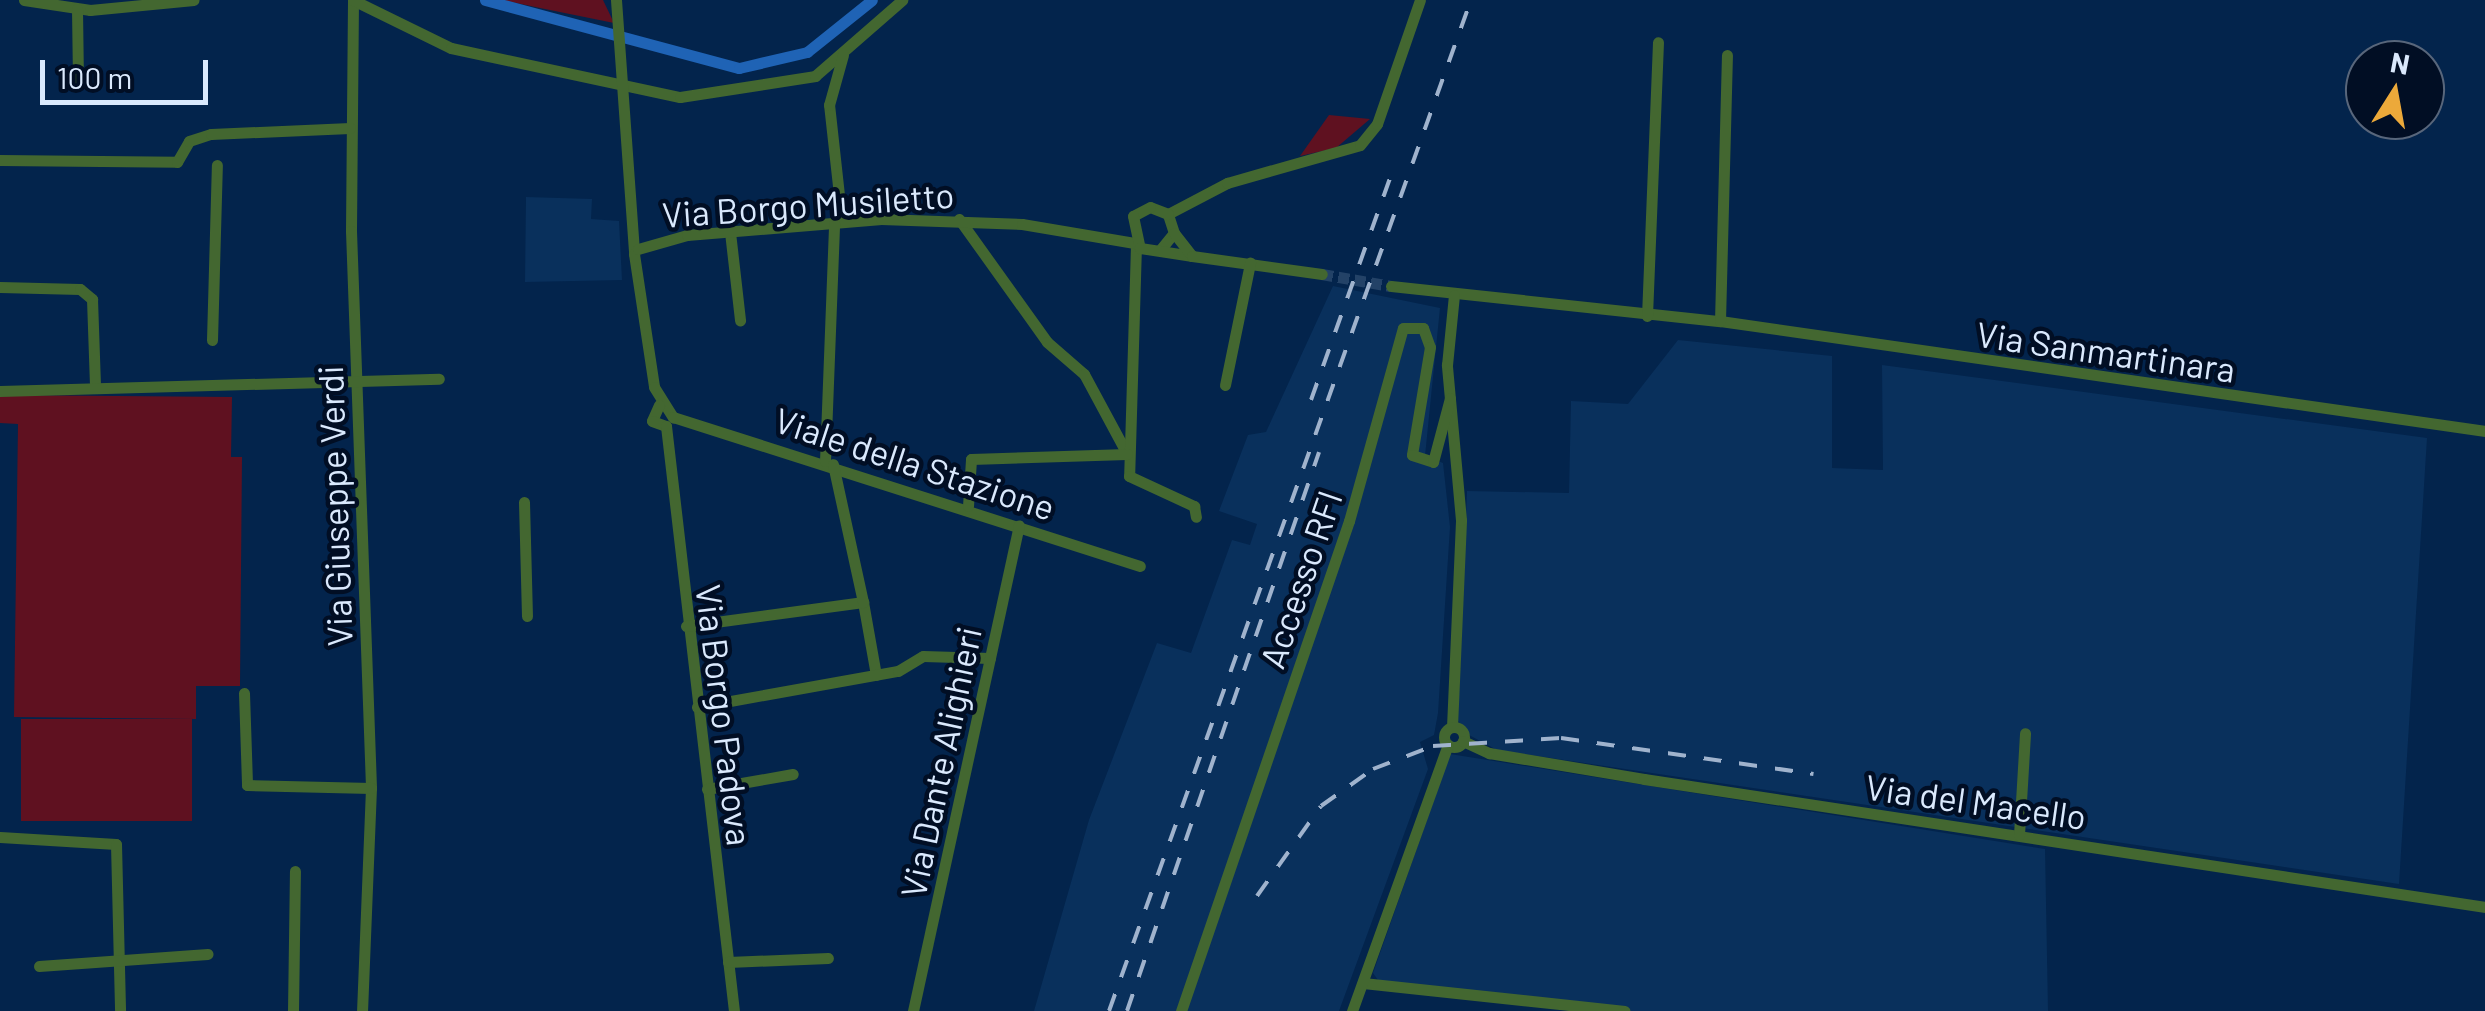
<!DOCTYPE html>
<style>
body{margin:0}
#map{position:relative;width:2485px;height:1011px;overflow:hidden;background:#03244c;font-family:Barlow,sans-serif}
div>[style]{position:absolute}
.built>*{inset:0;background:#09305c}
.green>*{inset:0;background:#5f1120;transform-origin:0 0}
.canal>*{height:11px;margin:-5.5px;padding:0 5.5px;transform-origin:5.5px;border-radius:5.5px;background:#1f63b5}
.minor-tunnel>*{height:11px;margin-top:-5.5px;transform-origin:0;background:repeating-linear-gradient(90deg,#234267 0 11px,transparent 0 16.5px)}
.minor>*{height:11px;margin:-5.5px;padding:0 5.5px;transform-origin:5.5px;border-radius:5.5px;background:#436730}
.minor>.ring{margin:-5.5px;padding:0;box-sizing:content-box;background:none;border:11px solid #436730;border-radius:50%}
.rail>*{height:4px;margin-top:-2px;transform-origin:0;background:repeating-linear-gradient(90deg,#a0b3cd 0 18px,transparent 0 36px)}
span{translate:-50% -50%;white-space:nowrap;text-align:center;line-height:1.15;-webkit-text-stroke:9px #010e24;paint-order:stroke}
.street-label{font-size:35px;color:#dae9fd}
.north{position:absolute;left:2345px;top:40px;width:100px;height:100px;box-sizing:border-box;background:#010e24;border:2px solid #58667b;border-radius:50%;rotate:11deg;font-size:28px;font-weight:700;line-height:40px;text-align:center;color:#dae9fd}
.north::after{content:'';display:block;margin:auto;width:35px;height:45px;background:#eca93a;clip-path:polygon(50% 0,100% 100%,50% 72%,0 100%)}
.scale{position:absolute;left:40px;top:60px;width:168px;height:45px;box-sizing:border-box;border:5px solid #dae9fd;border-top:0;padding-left:12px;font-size:30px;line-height:35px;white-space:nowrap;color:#dae9fd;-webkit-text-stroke:8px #010e24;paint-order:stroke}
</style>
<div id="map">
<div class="built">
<div style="clip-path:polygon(526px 197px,592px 199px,591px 219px,619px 221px,622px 280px,525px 282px)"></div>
<div style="clip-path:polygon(1333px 286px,1440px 308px,1425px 456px,1443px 463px,1450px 527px,1438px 713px,1434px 735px,1420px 742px,1428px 769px,1339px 1011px,1034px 1011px,1089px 820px,1157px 643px,1191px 653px,1232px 540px,1250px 545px,1257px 524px,1219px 511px,1248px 435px,1266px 432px)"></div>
<div style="clip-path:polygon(1678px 340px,1832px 356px,1832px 468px,1883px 470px,1882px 365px,2427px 438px,2399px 884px,1497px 750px,1469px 735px,1458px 721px,1467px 491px,1569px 493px,1571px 401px,1628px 404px)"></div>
<div style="clip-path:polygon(1450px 754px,2045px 849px,2048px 1011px,1580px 1011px,1380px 983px,1373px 973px)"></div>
</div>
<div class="green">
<div style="clip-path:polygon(502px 0,603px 0,614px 23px,540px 8px)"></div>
<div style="clip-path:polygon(1329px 115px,1370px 119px,1336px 148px,1300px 156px)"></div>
<div style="clip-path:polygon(0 395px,232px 397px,231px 457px,242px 457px,240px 686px,196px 686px,196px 719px,14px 717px,18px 424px,0 423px)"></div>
<div style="left:21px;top:719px;width:171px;height:102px"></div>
</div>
<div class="canal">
<div style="left:485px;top:0;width:263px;rotate:15deg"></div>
<div style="left:739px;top:68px;width:70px;rotate:-13.2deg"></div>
<div style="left:807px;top:52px;width:83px;rotate:-38.7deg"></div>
</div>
<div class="minor-tunnel">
<div style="left:1322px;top:274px;width:70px;rotate:9.9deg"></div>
</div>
<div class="minor">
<div style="left:24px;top:0;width:67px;rotate:8.6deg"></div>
<div style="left:90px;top:10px;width:104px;rotate:-5.5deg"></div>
<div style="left:353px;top:0;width:231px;rotate:90.5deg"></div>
<div style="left:351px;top:231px;width:557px;rotate:87.94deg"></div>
<div style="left:371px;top:788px;width:223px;rotate:92.3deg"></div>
<div style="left:353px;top:0;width:109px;rotate:26.1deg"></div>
<div style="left:451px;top:48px;width:234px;rotate:12.1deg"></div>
<div style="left:680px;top:97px;width:137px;rotate:-8.8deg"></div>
<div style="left:815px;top:76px;width:116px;rotate:-41.1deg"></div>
<div style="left:616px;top:0;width:255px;rotate:85.9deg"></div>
<div style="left:634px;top:254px;width:134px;rotate:81.4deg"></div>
<div style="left:654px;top:387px;width:36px;rotate:58deg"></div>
<div style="left:77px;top:9px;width:72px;rotate:89.2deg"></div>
<div style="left:0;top:160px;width:177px;rotate:0.6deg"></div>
<div style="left:177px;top:162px;width:24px;rotate:-60deg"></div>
<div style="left:189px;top:141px;width:23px;rotate:-18deg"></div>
<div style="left:211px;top:134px;width:139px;rotate:-2.5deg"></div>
<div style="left:1168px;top:214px;width:67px;rotate:-27.7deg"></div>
<div style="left:1227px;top:183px;width:138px;rotate:-15.9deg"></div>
<div style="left:1360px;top:145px;width:27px;rotate:-51deg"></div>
<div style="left:1377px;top:124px;width:131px;rotate:-70.9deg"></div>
<div style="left:959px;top:219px;width:151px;rotate:54.4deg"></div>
<div style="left:1047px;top:342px;width:49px;rotate:40.9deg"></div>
<div style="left:1084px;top:374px;width:91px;rotate:61.7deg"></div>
<div style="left:842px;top:222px;width:118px;rotate:-96.3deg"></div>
<div style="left:829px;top:105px;width:52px;rotate:-74.4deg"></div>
<div style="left:730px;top:232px;width:89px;rotate:83.5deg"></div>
<div style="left:1136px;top:245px;width:231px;rotate:91.7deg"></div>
<div style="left:1129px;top:476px;width:72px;rotate:24.8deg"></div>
<div style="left:1194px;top:506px;width:11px;rotate:80deg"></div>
<div style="left:638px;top:249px;width:51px;rotate:-15.9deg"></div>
<div style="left:687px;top:235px;width:195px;rotate:-4.7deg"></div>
<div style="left:881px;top:219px;width:141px;rotate:2deg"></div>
<div style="left:1022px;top:224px;width:114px;rotate:9.6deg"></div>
<div style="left:1160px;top:250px;width:22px;rotate:-51deg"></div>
<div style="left:1174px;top:233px;width:20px;rotate:-108deg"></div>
<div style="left:1168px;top:214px;width:19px;rotate:-159deg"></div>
<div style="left:1150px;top:207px;width:19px;rotate:152deg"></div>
<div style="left:1133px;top:216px;width:33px;rotate:78deg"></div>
<div style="left:1140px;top:248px;width:53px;rotate:8.7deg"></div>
<div style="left:1192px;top:256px;width:29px;rotate:-128deg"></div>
<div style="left:1192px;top:256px;width:131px;rotate:7.9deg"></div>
<div style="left:1391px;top:286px;width:331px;rotate:6.1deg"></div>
<div style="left:1720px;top:321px;width:773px;rotate:8.18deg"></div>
<div style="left:0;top:287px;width:80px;rotate:1.4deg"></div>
<div style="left:80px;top:289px;width:16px;rotate:40deg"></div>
<div style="left:92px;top:299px;width:88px;rotate:88deg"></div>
<div style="left:1647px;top:316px;width:274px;rotate:-87.7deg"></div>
<div style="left:1720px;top:321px;width:266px;rotate:-88.5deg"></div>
<div style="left:212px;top:340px;width:175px;rotate:-88.4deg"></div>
<div style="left:1225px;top:385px;width:125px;rotate:-78.4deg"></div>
<div style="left:0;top:391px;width:439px;rotate:-1.6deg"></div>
<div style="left:659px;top:405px;width:17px;rotate:114deg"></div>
<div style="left:652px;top:421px;width:15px;rotate:20deg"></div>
<div style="left:673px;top:417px;width:490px;rotate:17.7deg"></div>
<div style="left:666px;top:426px;width:589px;rotate:83.37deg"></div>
<div style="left:825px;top:461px;width:238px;rotate:-87.8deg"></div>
<div style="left:524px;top:502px;width:114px;rotate:88.5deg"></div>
<div style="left:968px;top:506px;width:47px;rotate:-86.3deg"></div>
<div style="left:971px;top:459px;width:156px;rotate:-1.8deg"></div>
<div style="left:863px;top:602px;width:74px;rotate:79.9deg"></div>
<div style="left:686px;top:626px;width:179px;rotate:-7.7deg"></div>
<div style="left:863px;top:602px;width:141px;rotate:-102.3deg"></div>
<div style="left:244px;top:693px;width:92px;rotate:88.1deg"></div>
<div style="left:247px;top:785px;width:124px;rotate:1.4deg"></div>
<div style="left:697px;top:707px;width:204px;rotate:-10.2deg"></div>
<div style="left:898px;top:671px;width:29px;rotate:-31deg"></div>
<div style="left:923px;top:656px;width:67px;rotate:1.7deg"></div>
<div style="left:1452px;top:727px;width:207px;rotate:-87.5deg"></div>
<div style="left:1461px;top:520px;width:156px;rotate:-95.2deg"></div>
<div style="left:1447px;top:365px;width:70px;rotate:-84.3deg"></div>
<div class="ring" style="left:1444px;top:727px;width:9px;height:9px"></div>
<div style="left:1463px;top:741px;width:29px;rotate:25deg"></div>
<div style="left:1489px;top:753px;width:157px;rotate:9.5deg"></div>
<div style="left:1644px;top:779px;width:851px;rotate:8.65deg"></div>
<div style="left:707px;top:789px;width:87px;rotate:-9.9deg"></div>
<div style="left:2019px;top:835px;width:102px;rotate:-86.6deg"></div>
<div style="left:0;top:837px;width:116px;rotate:3.5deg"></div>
<div style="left:116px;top:844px;width:167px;rotate:88.6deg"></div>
<div style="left:728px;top:962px;width:100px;rotate:-2.3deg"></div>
<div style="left:39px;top:966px;width:169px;rotate:-4.1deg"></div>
<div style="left:1363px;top:983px;width:263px;rotate:6.1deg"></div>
<div style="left:293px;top:1011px;width:140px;rotate:-89.2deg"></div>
<div style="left:913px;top:1011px;width:497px;rotate:-77.7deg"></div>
<div style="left:1181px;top:1011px;width:518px;rotate:-71.08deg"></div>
<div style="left:1349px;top:521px;width:200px;rotate:-74.4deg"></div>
<div style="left:1403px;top:328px;width:20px"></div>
<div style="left:1423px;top:328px;width:20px;rotate:70deg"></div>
<div style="left:1430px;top:347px;width:109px;rotate:99.5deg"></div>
<div style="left:1412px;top:455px;width:22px;rotate:18deg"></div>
<div style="left:1433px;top:462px;width:66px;rotate:-75.1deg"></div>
<div style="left:1352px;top:1011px;width:283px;rotate:-70.2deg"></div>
</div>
<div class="rail">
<div style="left:1311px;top:400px;width:251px;rotate:-70.4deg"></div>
<div style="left:1257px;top:896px;width:110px;rotate:-54.6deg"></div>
<div style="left:1321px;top:806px;width:64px;rotate:-35.4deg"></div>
<div style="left:1373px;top:769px;width:64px;rotate:-21deg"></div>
<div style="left:1433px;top:746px;width:128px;rotate:-3.6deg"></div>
<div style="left:1561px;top:738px;width:255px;rotate:8.1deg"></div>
<div style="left:1109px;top:1011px;width:1074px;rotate:-70.3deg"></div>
<div style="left:1127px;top:1011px;width:591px;rotate:-71.04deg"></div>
</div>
<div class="street-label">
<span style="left:808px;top:204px;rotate:-4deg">Via Borgo Musiletto</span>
<span style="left:2106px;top:351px;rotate:8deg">Via Sanmartinara</span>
<span style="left:915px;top:463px;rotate:18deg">Viale della Stazione</span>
<span style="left:334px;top:506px;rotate:-92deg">Via Giuseppe Verdi</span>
<span style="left:1300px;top:579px;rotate:-71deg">Accesso RFI</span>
<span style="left:725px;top:715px;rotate:83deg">Via Borgo Padova</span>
<span style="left:940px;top:762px;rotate:-78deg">Via Dante Alighieri</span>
<span style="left:1976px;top:801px;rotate:8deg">Via del Macello</span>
</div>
<div class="north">N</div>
<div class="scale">100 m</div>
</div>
